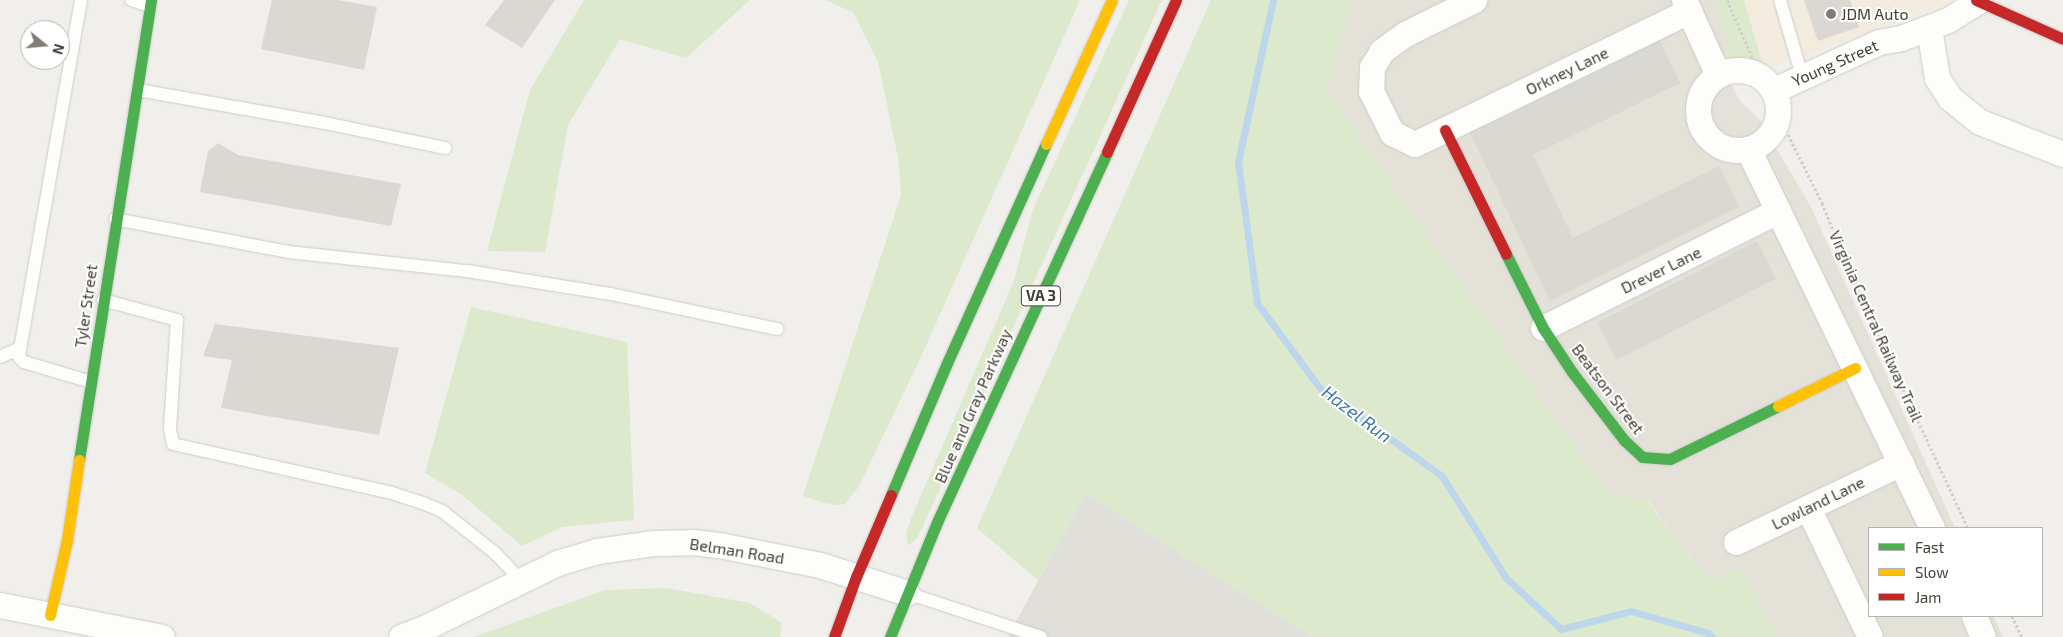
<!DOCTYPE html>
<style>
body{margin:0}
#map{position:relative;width:2063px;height:637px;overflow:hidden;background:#f0efeb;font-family:"Exo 2",sans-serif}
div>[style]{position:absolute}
.residential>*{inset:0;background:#e3e1d8}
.commercial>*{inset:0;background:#f2ebde}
.industrial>*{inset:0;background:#e1dfda}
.green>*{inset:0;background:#dce9cc}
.stream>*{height:7px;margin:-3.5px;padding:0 3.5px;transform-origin:3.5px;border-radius:3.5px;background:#bed6eb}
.building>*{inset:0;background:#d9d8d3;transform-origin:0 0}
.path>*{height:3px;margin-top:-1.5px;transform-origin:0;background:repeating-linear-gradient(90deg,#d1cecb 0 2.5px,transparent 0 5px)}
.roads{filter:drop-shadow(0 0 1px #ceccc8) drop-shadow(0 0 1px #ceccc8)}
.lane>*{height:12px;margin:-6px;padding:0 6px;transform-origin:6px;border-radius:6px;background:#fdfdfc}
.street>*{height:25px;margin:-12.5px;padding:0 12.5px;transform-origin:12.5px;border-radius:12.5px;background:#fdfdfc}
.street>.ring{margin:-12.5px;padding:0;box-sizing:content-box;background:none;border:25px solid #fdfdfc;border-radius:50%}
.fast>*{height:11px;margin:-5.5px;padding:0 5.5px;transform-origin:5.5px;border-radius:5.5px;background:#4caf50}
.slow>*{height:11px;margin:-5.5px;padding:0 5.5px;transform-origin:5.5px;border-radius:5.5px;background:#ffc107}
.jam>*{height:11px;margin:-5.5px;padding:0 5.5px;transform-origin:5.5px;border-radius:5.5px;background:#c62828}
.dots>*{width:14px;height:14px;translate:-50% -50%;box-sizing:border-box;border:2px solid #fff;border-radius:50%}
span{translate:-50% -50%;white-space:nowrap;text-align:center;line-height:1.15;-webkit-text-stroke:4px #fff;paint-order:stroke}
.shield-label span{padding:1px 4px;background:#fff;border:1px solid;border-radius:4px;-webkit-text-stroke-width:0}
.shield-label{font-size:15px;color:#454037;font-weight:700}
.poi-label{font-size:16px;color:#454037}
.left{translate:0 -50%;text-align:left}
.street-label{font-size:16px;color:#454037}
.water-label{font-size:18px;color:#3774aa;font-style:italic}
.legend{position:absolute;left:1868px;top:527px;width:175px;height:90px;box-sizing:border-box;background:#fff;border:1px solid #b5b3af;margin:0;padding:6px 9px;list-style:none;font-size:15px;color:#454037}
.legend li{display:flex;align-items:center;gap:10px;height:25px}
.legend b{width:25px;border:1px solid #b5b3af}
.north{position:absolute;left:20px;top:20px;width:50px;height:50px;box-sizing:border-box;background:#fff;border:1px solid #b5b3af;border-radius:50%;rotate:107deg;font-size:14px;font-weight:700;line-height:20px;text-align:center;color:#454037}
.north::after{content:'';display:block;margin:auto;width:18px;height:22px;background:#817d76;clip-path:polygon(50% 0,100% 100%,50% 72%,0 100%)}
</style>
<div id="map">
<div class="residential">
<div style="clip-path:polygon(1352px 0,1714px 0,1729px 43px,1722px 67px,1740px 101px,1759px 119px,1811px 207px,1955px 528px,1869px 528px,1869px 616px,1994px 616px,2003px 637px,1779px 637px,1741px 569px,1709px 581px,1648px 501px,1606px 492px,1327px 91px)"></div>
</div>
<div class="commercial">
<div style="clip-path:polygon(1744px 0,1939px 0,1947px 4px,1764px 70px)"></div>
</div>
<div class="industrial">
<div style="clip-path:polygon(1085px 493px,1312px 637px,1008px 637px)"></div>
</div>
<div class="green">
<div style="clip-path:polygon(584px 0,750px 0,686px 58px,620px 39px,568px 125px,545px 252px,487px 251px,530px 90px)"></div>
<div style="clip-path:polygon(826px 0,1080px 0,920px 359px,858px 488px,845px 504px,839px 505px,824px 503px,803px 496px,901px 195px,898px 157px,878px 62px,854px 13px)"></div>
<div style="clip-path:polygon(1129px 0,1162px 0,917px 539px,908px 545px,906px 533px,912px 516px,1014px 281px,1032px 212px)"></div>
<div style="clip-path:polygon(1211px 0,1352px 0,1327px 91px,1606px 491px,1647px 501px,1709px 581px,1741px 569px,1779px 637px,1312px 637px,1085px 493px,1038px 580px,977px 528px)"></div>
<div style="clip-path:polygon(1714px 0,1744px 0,1764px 70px,1725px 57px,1729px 43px)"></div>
<div style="clip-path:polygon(471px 307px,627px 342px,634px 520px,562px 527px,522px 546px,461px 494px,425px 473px)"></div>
<div style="clip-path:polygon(666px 588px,750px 603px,782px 623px,780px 637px,474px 637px,605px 590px)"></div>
</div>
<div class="stream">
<div style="left:1273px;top:0;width:166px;rotate:102.2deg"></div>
<div style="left:1238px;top:162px;width:142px;rotate:82.3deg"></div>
<div style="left:1257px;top:303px;width:106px;rotate:53.5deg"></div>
<div style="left:1320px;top:388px;width:150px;rotate:35.8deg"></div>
<div style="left:1442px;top:476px;width:120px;rotate:57.9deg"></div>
<div style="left:1506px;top:578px;width:75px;rotate:42.8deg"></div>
<div style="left:1561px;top:629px;width:72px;rotate:-14.4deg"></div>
<div style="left:1631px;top:611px;width:80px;rotate:15.9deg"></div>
<div style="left:1708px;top:633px;width:6px;rotate:45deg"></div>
</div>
<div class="building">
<div style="clip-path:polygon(272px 0,338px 0,377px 7px,364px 70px,261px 49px)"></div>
<div style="clip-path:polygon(504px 0,555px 0,522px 48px,485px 25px)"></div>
<div style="clip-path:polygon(1804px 0,1850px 0,1859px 27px,1818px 41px)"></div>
<div style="clip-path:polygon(1660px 41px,1680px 83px,1533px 155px,1573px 238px,1719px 166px,1739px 207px,1550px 301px,1470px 133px)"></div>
<div style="clip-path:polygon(218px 143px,238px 155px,401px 184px,391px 226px,200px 192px,208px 151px)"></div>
<div style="left:1757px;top:241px;width:42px;height:179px;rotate:63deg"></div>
<div style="clip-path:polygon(215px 324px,399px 348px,379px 435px,221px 408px,232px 360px,203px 356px)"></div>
</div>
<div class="path">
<div style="left:1727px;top:0;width:80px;rotate:66.3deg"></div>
<div style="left:1777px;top:112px;width:102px;rotate:63.7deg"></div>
<div style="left:1822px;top:203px;width:108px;rotate:67.7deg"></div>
<div style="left:1863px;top:303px;width:248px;rotate:65deg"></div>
<div style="left:2012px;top:616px;width:23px;rotate:65deg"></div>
</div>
<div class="roads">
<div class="lane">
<div style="left:81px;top:0;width:362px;rotate:99.9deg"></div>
<div style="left:19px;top:357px;width:7px;rotate:45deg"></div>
<div style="left:24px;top:362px;width:70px;rotate:16.6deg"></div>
<div style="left:131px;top:0;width:20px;rotate:18deg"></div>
<div style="left:1780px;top:0;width:79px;rotate:73.9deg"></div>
<div style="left:138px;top:90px;width:190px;rotate:10deg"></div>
<div style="left:325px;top:123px;width:123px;rotate:11.8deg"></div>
<div style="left:115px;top:219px;width:176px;rotate:10.8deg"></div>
<div style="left:288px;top:252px;width:180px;rotate:6.1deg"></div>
<div style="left:467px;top:271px;width:146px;rotate:9.1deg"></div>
<div style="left:611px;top:294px;width:170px;rotate:11.9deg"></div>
<div style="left:103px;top:300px;width:77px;rotate:15.1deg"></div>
<div style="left:177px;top:320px;width:109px;rotate:93.7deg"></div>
<div style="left:170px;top:429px;width:15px;rotate:79deg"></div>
<div style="left:173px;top:444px;width:224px;rotate:12.6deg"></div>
<div style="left:392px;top:493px;width:33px;rotate:18deg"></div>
<div style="left:423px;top:503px;width:21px;rotate:23deg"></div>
<div style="left:442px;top:511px;width:66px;rotate:38.3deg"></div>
<div style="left:494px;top:552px;width:39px;rotate:46deg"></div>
<div style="left:0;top:357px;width:22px;rotate:-24deg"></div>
<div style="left:907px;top:593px;width:141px;rotate:18.2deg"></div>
</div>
<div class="street">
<div style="left:1474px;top:0;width:77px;rotate:153.8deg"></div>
<div style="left:1405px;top:34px;width:29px;rotate:144deg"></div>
<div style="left:1382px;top:51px;width:19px;rotate:122deg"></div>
<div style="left:1372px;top:67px;width:24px;rotate:92deg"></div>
<div style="left:1371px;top:91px;width:47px;rotate:63.4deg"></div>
<div style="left:1392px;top:133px;width:25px;rotate:26deg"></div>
<div style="left:1415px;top:144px;width:305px;rotate:-25.9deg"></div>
<div style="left:1684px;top:0;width:82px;rotate:65.6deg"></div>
<div style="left:1929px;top:28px;width:51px;rotate:80.9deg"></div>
<div style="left:1937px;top:78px;width:24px;rotate:57deg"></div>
<div style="left:1950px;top:98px;width:38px;rotate:39deg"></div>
<div style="left:1980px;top:122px;width:89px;rotate:21.1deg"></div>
<div class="ring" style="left:1698px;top:70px;width:55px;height:55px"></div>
<div style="left:1774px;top:90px;width:115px;rotate:-24.6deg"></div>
<div style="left:1879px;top:42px;width:22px;rotate:-10deg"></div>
<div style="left:1901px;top:38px;width:50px;rotate:-21deg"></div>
<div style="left:1948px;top:20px;width:36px;rotate:-32deg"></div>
<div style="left:1748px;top:149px;width:421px;rotate:64.1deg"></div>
<div style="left:1543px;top:328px;width:263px;rotate:-26.5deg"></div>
<div style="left:1808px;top:508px;width:143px;rotate:64.3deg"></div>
<div style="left:1736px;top:542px;width:183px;rotate:-25.6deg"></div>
<div style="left:0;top:605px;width:165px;rotate:11.2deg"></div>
<div style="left:1974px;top:616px;width:23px;rotate:67deg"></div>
<div style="left:401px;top:637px;width:25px;rotate:-21deg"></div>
<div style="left:424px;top:628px;width:148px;rotate:-26deg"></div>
<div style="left:557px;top:563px;width:42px;rotate:-16.7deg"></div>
<div style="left:597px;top:551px;width:58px;rotate:-8deg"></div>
<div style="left:654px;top:543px;width:39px;rotate:-1deg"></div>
<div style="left:693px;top:542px;width:31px;rotate:7deg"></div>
<div style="left:724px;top:546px;width:98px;rotate:11.2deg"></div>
<div style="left:820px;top:565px;width:91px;rotate:17.8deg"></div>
</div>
<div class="fast">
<div style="left:1506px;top:254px;width:83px;rotate:63.4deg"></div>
<div style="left:1543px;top:328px;width:53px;rotate:56.6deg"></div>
<div style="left:1572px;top:372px;width:86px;rotate:52.6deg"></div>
<div style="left:1624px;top:440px;width:25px;rotate:43deg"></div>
<div style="left:1642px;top:457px;width:28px;rotate:4deg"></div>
<div style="left:1670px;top:459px;width:120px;rotate:-26.1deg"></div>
<div style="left:79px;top:460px;width:466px;rotate:-81.1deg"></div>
<div style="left:891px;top:495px;width:143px;rotate:-67deg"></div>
<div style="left:947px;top:363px;width:240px;rotate:-65.7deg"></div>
<div style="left:890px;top:637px;width:126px;rotate:-67.7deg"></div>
<div style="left:938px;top:520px;width:405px;rotate:-65.3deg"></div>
</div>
<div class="slow">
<div style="left:1046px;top:144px;width:158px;rotate:-65.4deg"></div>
<div style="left:1778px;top:406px;width:86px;rotate:-26.3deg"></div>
<div style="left:50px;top:615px;width:77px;rotate:-77.2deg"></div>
<div style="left:67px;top:540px;width:81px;rotate:-81.5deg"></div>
</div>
<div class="jam">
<div style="left:1976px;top:0;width:95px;rotate:24.1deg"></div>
<div style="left:1445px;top:130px;width:138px;rotate:63.8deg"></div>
<div style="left:1107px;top:152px;width:167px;rotate:-65.6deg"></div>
<div style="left:834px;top:637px;width:64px;rotate:-69.9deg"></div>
<div style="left:856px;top:577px;width:89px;rotate:-66.9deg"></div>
</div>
</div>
<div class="dots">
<div style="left:1831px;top:14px;background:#817d76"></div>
</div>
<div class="shield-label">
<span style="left:1041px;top:296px">VA 3</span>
</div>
<div class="poi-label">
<span class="left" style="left:1841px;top:14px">JDM Auto</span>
</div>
<div class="street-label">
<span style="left:1835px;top:63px;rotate:-24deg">Young Street</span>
<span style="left:1567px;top:71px;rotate:-26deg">Orkney Lane</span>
<span style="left:1661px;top:270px;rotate:-26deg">Drever Lane</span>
<span style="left:86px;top:306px;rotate:-82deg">Tyler Street</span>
<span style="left:1876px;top:326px;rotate:66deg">Virginia Central Railway Trail</span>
<span style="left:1608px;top:389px;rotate:53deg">Beatson Street</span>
<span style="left:973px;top:406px;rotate:-66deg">Blue and Gray Parkway</span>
<span style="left:1818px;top:503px;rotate:-26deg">Lowland Lane</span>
<span style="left:737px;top:551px;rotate:9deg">Belman Road</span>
</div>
<div class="water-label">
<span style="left:1357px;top:414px;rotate:37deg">Hazel Run</span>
</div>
<ul class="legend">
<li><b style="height:6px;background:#4caf50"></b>Fast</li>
<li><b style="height:6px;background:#ffc107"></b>Slow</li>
<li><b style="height:6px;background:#c62828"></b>Jam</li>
</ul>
<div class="north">N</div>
</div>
